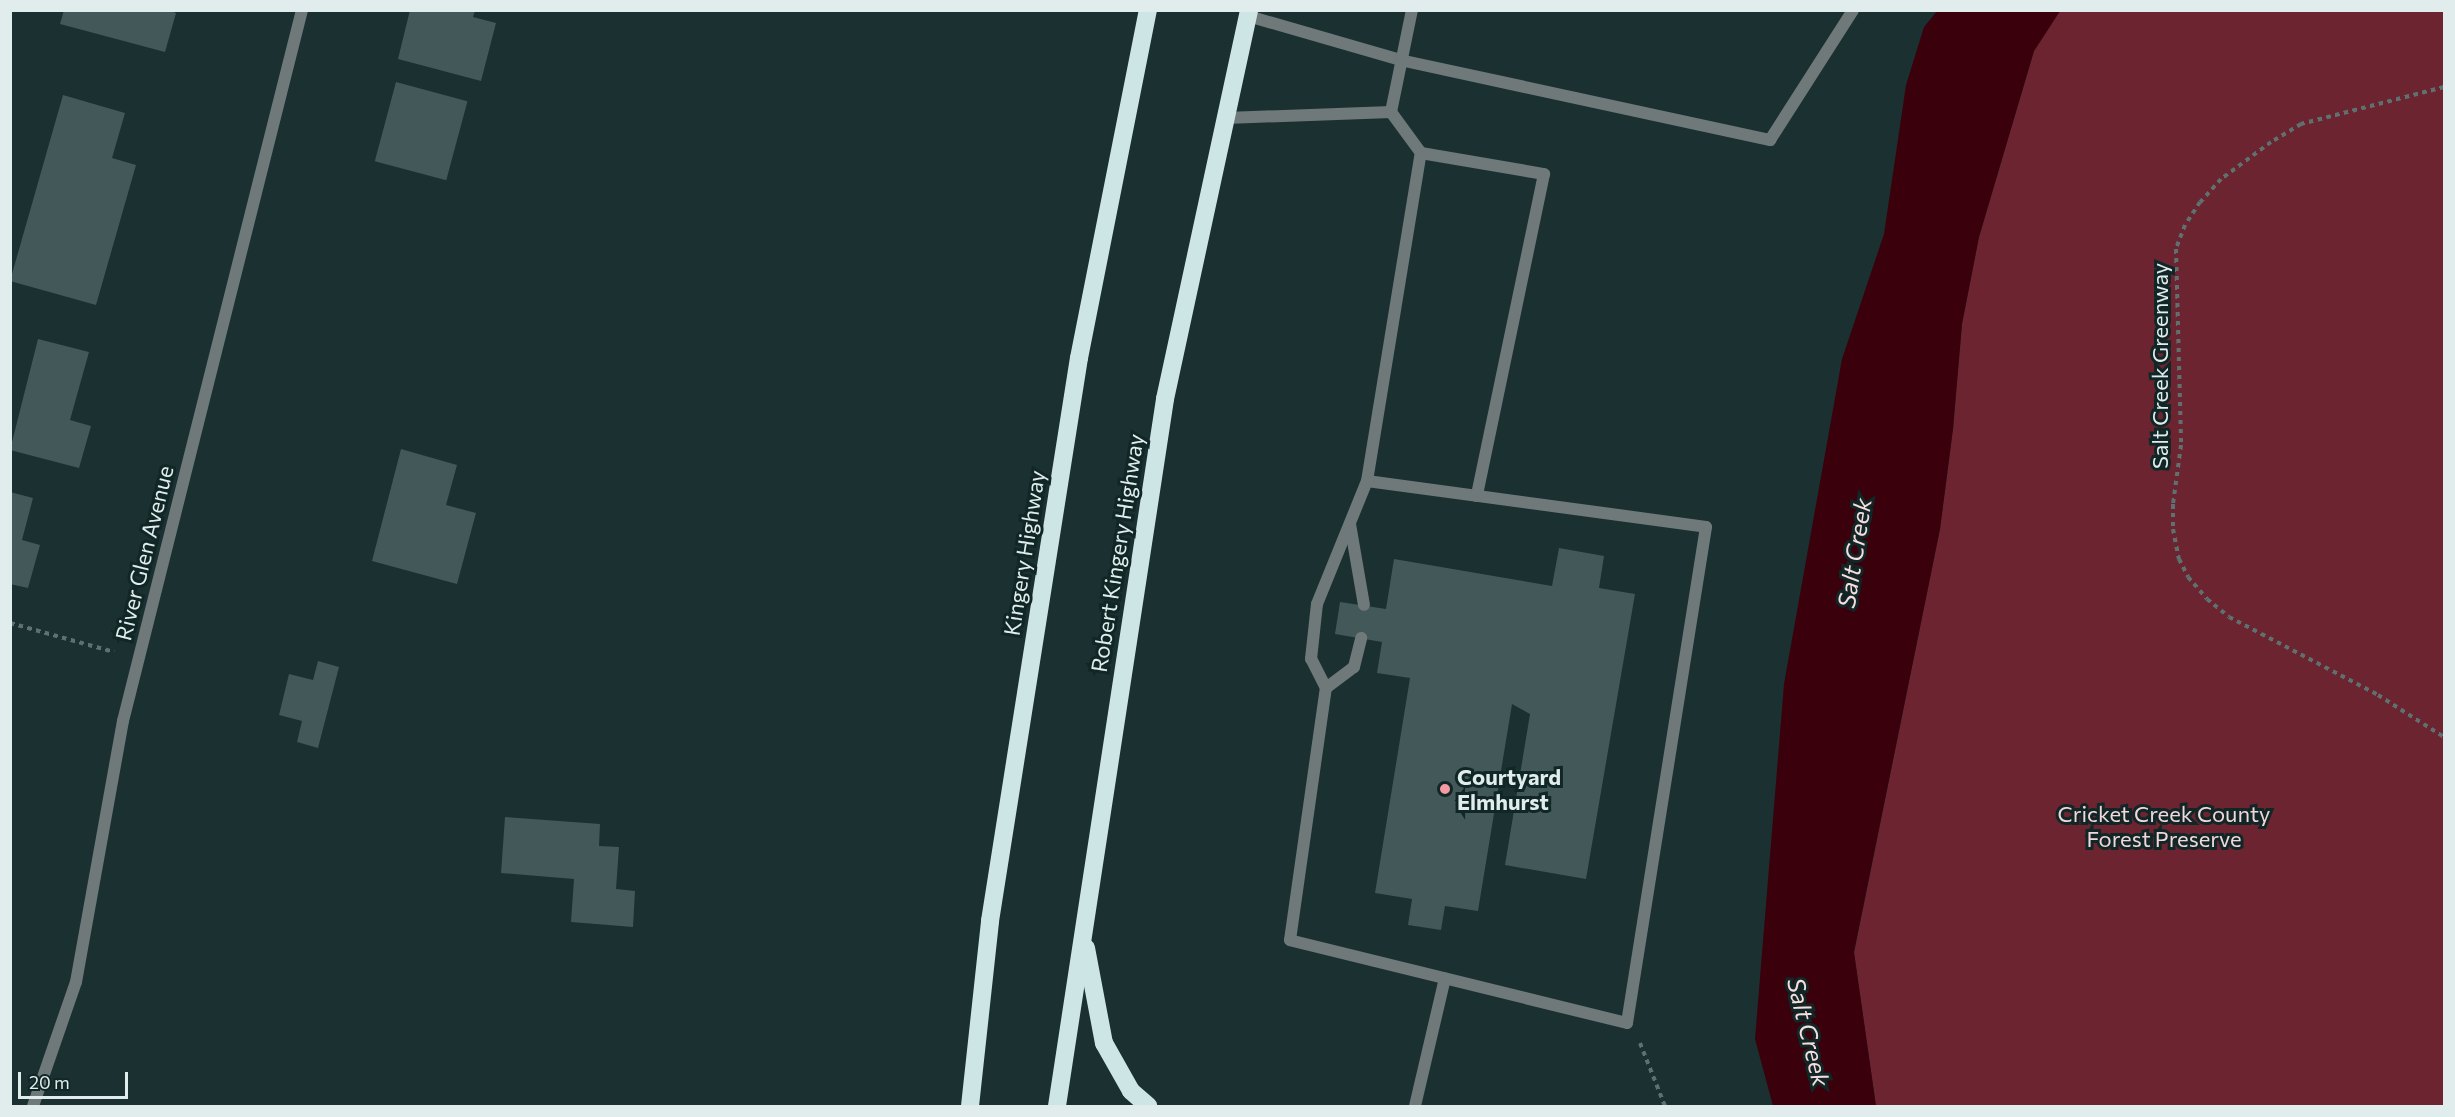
<!DOCTYPE html>
<style>
body{margin:0}
#map{position:relative;width:2455px;height:1117px;overflow:hidden;background:#1b3030;font-family:Commissioner,sans-serif}
div>[style]{position:absolute}
.green>*{inset:0;background:#6c2530}
.water>*{inset:0;background:#3a000c}
.building>*{inset:0;background:#435858;transform-origin:0 0}
.path>*{height:4px;margin-top:-2px;transform-origin:0;background:repeating-linear-gradient(90deg,#5e7070 0 4.5px,transparent 0 9px)}
.lane>*{height:12px;margin:-6px;padding:0 6px;transform-origin:6px;border-radius:6px;background:#6f7979}
.street>*{height:12px;margin:-6px;padding:0 6px;transform-origin:6px;border-radius:6px;background:#6f7979}
.highway>*{height:18px;margin:-9px;padding:0 9px;transform-origin:9px;border-radius:9px;background:#cde6e5}
.dots>*{width:16px;height:16px;translate:-50% -50%;box-sizing:border-box;border:3px solid #112626;border-radius:50%}
span{translate:-50% -50%;white-space:nowrap;text-align:center;line-height:1.15;-webkit-text-stroke:6px #112626;paint-order:stroke}
.street-label{font-size:22px;color:#e0edec}
.poi-label{font-size:22px;color:#e0edec;font-weight:700}
.left{translate:0 -50%;text-align:left}
.park-label{font-size:22px;color:#f1d7d9}
.water-label{font-size:24px;color:#f7ddde;font-style:italic}
.frame{position:absolute;inset:0;border:12px solid #e0edec;pointer-events:none}
.scale{position:absolute;left:18px;top:1072px;width:110px;height:27px;box-sizing:border-box;border:3px solid #e0edec;border-top:0;padding-left:8px;font-size:18px;line-height:21px;white-space:nowrap;color:#e0edec;-webkit-text-stroke:4px #112626;paint-order:stroke}
</style>
<div id="map">
<div class="green">
<div style="clip-path:polygon(2060px 11px,2444px 11px,2444px 1106px,1876px 1106px,1854px 953px,1940px 529px,1953px 429px,1962px 324px,1979px 237px,2034px 51px)"></div>
</div>
<div class="water">
<div style="clip-path:polygon(1938px 10px,2060px 11px,2034px 51px,1979px 237px,1962px 324px,1953px 429px,1940px 529px,1854px 952px,1876px 1106px,1773px 1106px,1755px 1039px,1784px 684px,1842px 359px,1884px 234px,1906px 85px,1924px 27px)"></div>
</div>
<div class="building">
<div style="clip-path:polygon(64px 10px,168px 10px,176px 13px,165px 52px,60px 24px)"></div>
<div style="clip-path:polygon(410px 10px,475px 10px,473px 17px,496px 23px,481px 81px,398px 59px)"></div>
<div style="left:396px;top:82px;width:74px;height:82px;rotate:15deg"></div>
<div style="clip-path:polygon(63px 95px,125px 113px,112px 158px,136px 165px,96px 305px,10px 281px)"></div>
<div style="clip-path:polygon(38px 339px,89px 352px,70px 420px,91px 426px,79px 468px,10px 450px)"></div>
<div style="clip-path:polygon(401px 449px,457px 465px,446px 505px,476px 513px,457px 584px,372px 561px)"></div>
<div style="clip-path:polygon(10px 492px,33px 498px,22px 540px,40px 545px,28px 588px,10px 584px)"></div>
<div style="clip-path:polygon(1559px 548px,1604px 556px,1599px 588px,1635px 594px,1586px 879px,1505px 865px,1530px 714px,1512px 704px,1478px 911px,1445px 906px,1441px 930px,1408px 925px,1412px 899px,1375px 893px,1410px 678px,1377px 673px,1382px 642px,1335px 634px,1340px 602px,1386px 609px,1394px 559px,1552px 586px)"></div>
<div style="clip-path:polygon(318px 661px,339px 667px,318px 748px,297px 742px,302px 721px,279px 715px,289px 674px,313px 680px)"></div>
<div style="clip-path:polygon(505px 817px,600px 824px,599px 846px,619px 847px,616px 889px,635px 891px,633px 927px,571px 922px,574px 879px,501px 873px)"></div>
</div>
<div class="path">
<div style="left:2444px;top:87px;width:148px;rotate:165.5deg"></div>
<div style="left:2301px;top:124px;width:35px;rotate:149deg"></div>
<div style="left:2271px;top:142px;width:62px;rotate:143.5deg"></div>
<div style="left:2221px;top:179px;width:31px;rotate:132deg"></div>
<div style="left:2200px;top:202px;width:27px;rotate:123deg"></div>
<div style="left:2185px;top:225px;width:26px;rotate:111deg"></div>
<div style="left:2176px;top:249px;width:196px;rotate:88.5deg"></div>
<div style="left:2181px;top:445px;width:60px;rotate:97.7deg"></div>
<div style="left:2173px;top:504px;width:25px;rotate:90deg"></div>
<div style="left:2173px;top:529px;width:31px;rotate:79deg"></div>
<div style="left:2179px;top:559px;width:20px;rotate:63deg"></div>
<div style="left:2188px;top:577px;width:29px;rotate:49deg"></div>
<div style="left:2207px;top:599px;width:28px;rotate:39deg"></div>
<div style="left:2229px;top:617px;width:168px;rotate:27.6deg"></div>
<div style="left:2378px;top:695px;width:78px;rotate:32.5deg"></div>
<div style="left:10px;top:623px;width:108px;rotate:15.6deg"></div>
<div style="left:1640px;top:1043px;width:68px;rotate:68.4deg"></div>
</div>
<div class="lane">
<div style="left:1248px;top:16px;width:158px;rotate:16.1deg"></div>
<div style="left:1400px;top:60px;width:379px;rotate:12.2deg"></div>
<div style="left:1770px;top:140px;width:154px;rotate:-57.4deg"></div>
<div style="left:1226px;top:118px;width:165px;rotate:-2.1deg"></div>
<div style="left:1421px;top:153px;width:125px;rotate:9.7deg"></div>
<div style="left:1544px;top:174px;width:329px;rotate:101.8deg"></div>
<div style="left:1367px;top:481px;width:342px;rotate:7.7deg"></div>
<div style="left:1706px;top:527px;width:502px;rotate:99.05deg"></div>
<div style="left:1627px;top:1023px;width:347px;rotate:-166.2deg"></div>
<div style="left:1290px;top:940px;width:255px;rotate:-81.9deg"></div>
<div style="left:1326px;top:688px;width:33px;rotate:-117deg"></div>
<div style="left:1311px;top:659px;width:55px;rotate:-83.8deg"></div>
<div style="left:1317px;top:604px;width:133px;rotate:-67.9deg"></div>
<div style="left:1367px;top:481px;width:332px;rotate:-80.7deg"></div>
<div style="left:1421px;top:153px;width:51px;rotate:-126.2deg"></div>
<div style="left:1391px;top:112px;width:104px;rotate:-78.4deg"></div>
<div style="left:1350px;top:524px;width:82px;rotate:80.2deg"></div>
<div style="left:1326px;top:688px;width:35px;rotate:-37deg"></div>
<div style="left:1354px;top:667px;width:30px;rotate:-76deg"></div>
<div style="left:1415px;top:1106px;width:131px;rotate:-76.8deg"></div>
</div>
<div class="street">
<div style="left:33px;top:1106px;width:131px;rotate:-70.9deg"></div>
<div style="left:76px;top:982px;width:265px;rotate:-79.8deg"></div>
<div style="left:123px;top:721px;width:733px;rotate:-75.87deg"></div>
</div>
<div class="highway">
<div style="left:1086px;top:948px;width:97px;rotate:79.3deg"></div>
<div style="left:1104px;top:1043px;width:55px;rotate:60.6deg"></div>
<div style="left:1131px;top:1091px;width:23px;rotate:41deg"></div>
<div style="left:970px;top:1106px;width:186px;rotate:-83.8deg"></div>
<div style="left:990px;top:921px;width:570px;rotate:-81.02deg"></div>
<div style="left:1079px;top:358px;width:355px;rotate:-78.8deg"></div>
<div style="left:1057px;top:1106px;width:715px;rotate:-81.31deg"></div>
<div style="left:1165px;top:399px;width:398px;rotate:-77.8deg"></div>
</div>
<div class="dots">
<div style="left:1445px;top:789px;background:#f49aa2"></div>
</div>
<div class="street-label">
<span style="left:2160px;top:366px;rotate:-90deg">Salt Creek Greenway</span>
<span style="left:144px;top:553px;rotate:-76deg">River Glen Avenue</span>
<span style="left:1024px;top:553px;rotate:-81deg">Kingery Highway</span>
<span style="left:1117px;top:553px;rotate:-81deg">Robert Kingery Highway</span>
</div>
<div class="poi-label">
<span class="left" style="left:1457px;top:789px">Courtyard<br>Elmhurst</span>
</div>
<div class="park-label">
<span style="left:2164px;top:826px">Cricket Creek County<br>Forest Preserve</span>
</div>
<div class="water-label">
<span style="left:1854px;top:553px;rotate:-81deg">Salt Creek</span>
<span style="left:1809px;top:1032px;rotate:76deg">Salt Creek</span>
</div>
<div class="frame"></div>
<div class="scale">20 m</div>
</div>
